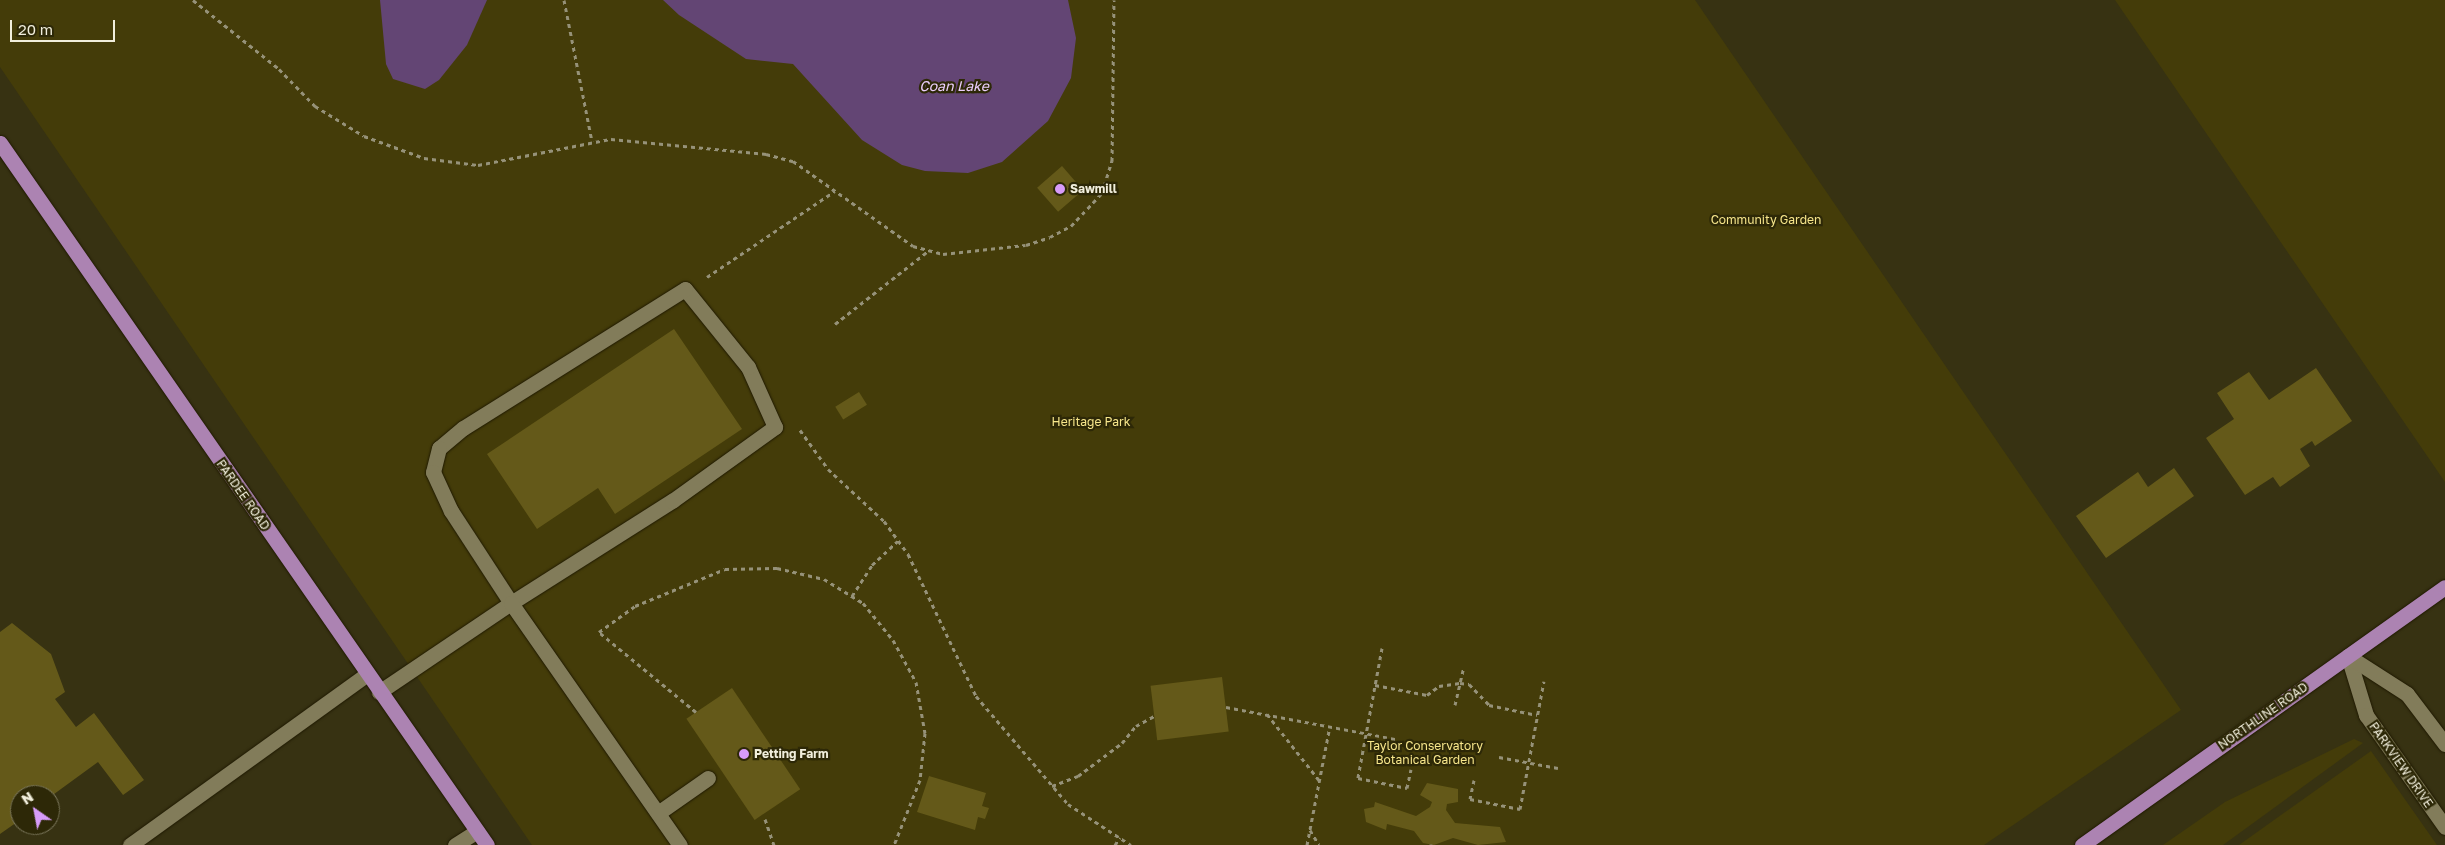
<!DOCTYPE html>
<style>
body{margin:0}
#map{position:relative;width:2445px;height:845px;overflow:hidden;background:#373212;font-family:"Golos Text",sans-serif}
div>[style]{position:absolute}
.green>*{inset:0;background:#443c09}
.water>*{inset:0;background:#634574}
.building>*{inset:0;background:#645919;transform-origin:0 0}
.path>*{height:3px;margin-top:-1.5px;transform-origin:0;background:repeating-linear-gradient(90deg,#969279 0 4px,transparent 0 8px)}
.roads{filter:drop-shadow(0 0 1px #1f1900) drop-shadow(0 0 1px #1f1900)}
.minor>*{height:15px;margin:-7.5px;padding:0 7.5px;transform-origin:7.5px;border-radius:7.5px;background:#827c5a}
.major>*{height:15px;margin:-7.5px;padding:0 7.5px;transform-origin:7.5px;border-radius:7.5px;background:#ac83b2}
.dots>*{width:14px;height:14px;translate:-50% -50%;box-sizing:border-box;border:2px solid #2d2807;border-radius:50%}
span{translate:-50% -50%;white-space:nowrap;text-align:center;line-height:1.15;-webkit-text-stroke:4.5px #2d2807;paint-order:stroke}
.poi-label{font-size:12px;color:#f1eedc;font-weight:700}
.left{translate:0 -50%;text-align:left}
.park-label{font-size:12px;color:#f7e68b}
.street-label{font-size:12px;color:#f1eedc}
.water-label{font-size:14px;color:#eccffd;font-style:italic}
.north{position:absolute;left:10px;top:785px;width:50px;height:50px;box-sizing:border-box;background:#2d2807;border:1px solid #7b775c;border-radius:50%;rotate:327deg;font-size:14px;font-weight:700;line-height:20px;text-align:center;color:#f1eedc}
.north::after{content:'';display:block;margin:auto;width:18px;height:22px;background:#d79bf9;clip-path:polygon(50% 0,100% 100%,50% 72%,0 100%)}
.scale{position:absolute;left:10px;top:20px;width:105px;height:22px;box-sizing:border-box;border:2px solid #f1eedc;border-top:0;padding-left:6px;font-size:15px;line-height:18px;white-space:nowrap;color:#f1eedc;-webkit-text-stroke:4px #2d2807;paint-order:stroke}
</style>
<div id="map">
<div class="green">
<div style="clip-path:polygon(0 0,1695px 0,2181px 710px,1984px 845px,532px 845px,0 67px)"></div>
<div style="clip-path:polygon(2115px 0,2445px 0,2445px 482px)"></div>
<div style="clip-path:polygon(2354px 739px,2363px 743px,2223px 845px,2163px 845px,2225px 802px)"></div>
<div style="clip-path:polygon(2371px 751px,2437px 845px,2239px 845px)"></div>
</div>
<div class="water">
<div style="clip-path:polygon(380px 0,487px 0,467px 45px,439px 80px,425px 89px,393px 79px,386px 64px)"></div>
<div style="clip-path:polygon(663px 0,1068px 0,1076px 38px,1071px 78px,1048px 121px,1002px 162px,968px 173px,925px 171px,902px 165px,862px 140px,793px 64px,746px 59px,679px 15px)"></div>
</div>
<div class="building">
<div style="left:1062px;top:166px;width:32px;height:33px;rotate:49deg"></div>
<div style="clip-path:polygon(674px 329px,742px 429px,615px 514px,598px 488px,537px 529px,487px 454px)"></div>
<div style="clip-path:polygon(2316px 368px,2352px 421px,2315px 446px,2312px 441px,2300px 449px,2310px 466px,2280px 487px,2273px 477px,2245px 495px,2206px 438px,2234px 419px,2217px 393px,2249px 372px,2269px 400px)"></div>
<div style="left:859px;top:392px;width:15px;height:28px;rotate:58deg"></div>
<div style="clip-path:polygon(2174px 468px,2194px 496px,2106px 558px,2076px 516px,2138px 472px,2148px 487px)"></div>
<div style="clip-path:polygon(12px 623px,51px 654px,65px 692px,55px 699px,76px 727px,94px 713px,144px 780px,123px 795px,98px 762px,50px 797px,20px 795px,20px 820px,0 834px,0 632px)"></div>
<div style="left:1222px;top:677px;width:55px;height:72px;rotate:83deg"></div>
<div style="left:732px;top:688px;width:122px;height:55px;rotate:56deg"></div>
<div style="clip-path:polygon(929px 776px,986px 793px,982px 806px,989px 808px,985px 819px,978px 817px,975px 830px,917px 812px)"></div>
<div style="clip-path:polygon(1427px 783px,1458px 789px,1458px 802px,1447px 804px,1446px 810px,1455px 823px,1500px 827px,1506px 842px,1478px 845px,1453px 838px,1434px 845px,1423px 843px,1414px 831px,1387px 824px,1386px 830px,1366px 822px,1364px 809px,1374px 807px,1375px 802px,1416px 816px,1430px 807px,1432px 802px,1420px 795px)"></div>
</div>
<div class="path">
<div style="left:193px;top:0;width:110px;rotate:38.7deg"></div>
<div style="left:279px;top:69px;width:52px;rotate:45.8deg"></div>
<div style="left:315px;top:106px;width:57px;rotate:31.5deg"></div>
<div style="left:364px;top:136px;width:64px;rotate:20.1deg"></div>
<div style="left:424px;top:158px;width:54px;rotate:7.4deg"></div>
<div style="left:478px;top:165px;width:136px;rotate:-11.1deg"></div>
<div style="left:611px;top:139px;width:156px;rotate:5.5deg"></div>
<div style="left:766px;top:154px;width:28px;rotate:15deg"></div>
<div style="left:793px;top:161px;width:147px;rotate:35.3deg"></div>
<div style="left:913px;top:246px;width:31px;rotate:15deg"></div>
<div style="left:943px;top:254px;width:83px;rotate:-6.2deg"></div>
<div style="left:1026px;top:245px;width:25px;rotate:-18deg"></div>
<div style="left:1050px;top:237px;width:24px;rotate:-28deg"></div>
<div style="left:1071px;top:226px;width:45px;rotate:-46.8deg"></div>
<div style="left:1102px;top:193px;width:34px;rotate:-73deg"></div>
<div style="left:1112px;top:161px;width:161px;rotate:-89.3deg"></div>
<div style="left:564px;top:0;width:144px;rotate:78.8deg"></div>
<div style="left:707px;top:277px;width:154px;rotate:-33.9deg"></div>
<div style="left:835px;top:324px;width:118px;rotate:-38.1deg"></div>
<div style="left:800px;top:430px;width:48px;rotate:54.3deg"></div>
<div style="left:828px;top:469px;width:76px;rotate:42.9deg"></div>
<div style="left:884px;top:521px;width:41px;rotate:54deg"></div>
<div style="left:908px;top:554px;width:157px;rotate:64.4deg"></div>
<div style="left:976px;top:696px;width:142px;rotate:49.6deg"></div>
<div style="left:1068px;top:804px;width:75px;rotate:33.1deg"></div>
<div style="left:852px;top:596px;width:37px;rotate:-57deg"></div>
<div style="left:872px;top:565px;width:35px;rotate:-43deg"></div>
<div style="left:1382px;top:648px;width:132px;rotate:100.5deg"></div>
<div style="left:1358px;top:778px;width:50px;rotate:11.5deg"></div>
<div style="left:1407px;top:788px;width:19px;rotate:-78deg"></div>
<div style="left:1375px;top:685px;width:53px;rotate:10.9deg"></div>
<div style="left:1427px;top:695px;width:15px;rotate:-37deg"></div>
<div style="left:1439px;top:686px;width:21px;rotate:-8deg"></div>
<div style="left:1460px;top:683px;width:9px;rotate:6deg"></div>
<div style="left:1469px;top:684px;width:29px;rotate:46deg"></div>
<div style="left:1489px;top:705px;width:49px;rotate:11.8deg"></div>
<div style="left:1455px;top:705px;width:39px;rotate:-77deg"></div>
<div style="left:1226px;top:707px;width:173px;rotate:10.7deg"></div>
<div style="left:696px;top:712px;width:126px;rotate:-140.5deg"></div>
<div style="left:599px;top:632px;width:44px;rotate:-35.8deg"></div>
<div style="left:635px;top:606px;width:97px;rotate:-22.3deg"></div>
<div style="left:725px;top:569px;width:52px;rotate:-1.1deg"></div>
<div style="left:777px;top:568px;width:48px;rotate:13.2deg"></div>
<div style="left:824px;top:579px;width:46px;rotate:31.6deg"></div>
<div style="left:863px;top:603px;width:48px;rotate:51deg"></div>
<div style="left:893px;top:640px;width:48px;rotate:61.3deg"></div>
<div style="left:916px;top:682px;width:52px;rotate:80deg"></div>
<div style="left:925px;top:733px;width:47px;rotate:96.1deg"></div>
<div style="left:920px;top:780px;width:70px;rotate:111.8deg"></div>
<div style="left:1267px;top:714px;width:84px;rotate:51.8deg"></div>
<div style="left:1499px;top:757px;width:60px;rotate:10.6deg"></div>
<div style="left:1474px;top:780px;width:19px;rotate:102deg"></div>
<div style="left:1470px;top:799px;width:51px;rotate:11.3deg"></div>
<div style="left:1520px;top:809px;width:130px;rotate:-79.4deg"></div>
<div style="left:1052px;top:786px;width:28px;rotate:-21deg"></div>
<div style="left:1078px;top:776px;width:55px;rotate:-36.9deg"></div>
<div style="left:1122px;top:743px;width:22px;rotate:-51deg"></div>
<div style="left:1136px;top:726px;width:21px;rotate:-29deg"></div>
<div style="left:765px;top:819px;width:28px;rotate:71deg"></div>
<div style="left:1310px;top:830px;width:17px;rotate:59deg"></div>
<div style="left:1115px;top:845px;width:9px;rotate:-58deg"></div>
<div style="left:1307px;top:845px;width:121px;rotate:-79.1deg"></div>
<div style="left:1431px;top:845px;width:1px;rotate:-90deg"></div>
</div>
<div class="roads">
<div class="minor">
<div style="left:2348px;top:656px;width:62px;rotate:73deg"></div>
<div style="left:2366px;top:715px;width:137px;rotate:54.8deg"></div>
<div style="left:2348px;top:656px;width:70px;rotate:32.8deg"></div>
<div style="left:2407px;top:694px;width:63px;rotate:52.8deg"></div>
<div style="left:379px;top:692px;width:159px;rotate:-34deg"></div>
<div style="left:511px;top:603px;width:191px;rotate:-32.4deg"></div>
<div style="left:672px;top:501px;width:127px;rotate:-35.7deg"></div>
<div style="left:775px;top:427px;width:66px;rotate:-114.2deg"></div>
<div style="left:748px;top:367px;width:100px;rotate:-128.9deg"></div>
<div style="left:685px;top:289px;width:262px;rotate:147.9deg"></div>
<div style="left:463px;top:428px;width:31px;rotate:140deg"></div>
<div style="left:439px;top:448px;width:25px;rotate:104deg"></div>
<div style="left:433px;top:472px;width:43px;rotate:65.2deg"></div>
<div style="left:451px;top:511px;width:110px;rotate:56.9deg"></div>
<div style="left:511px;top:603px;width:295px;rotate:55.1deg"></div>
<div style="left:658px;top:813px;width:61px;rotate:-35deg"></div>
<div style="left:130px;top:845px;width:292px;rotate:-35.8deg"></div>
<div style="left:455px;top:845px;width:26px;rotate:-32deg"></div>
</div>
<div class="major">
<div style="left:0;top:143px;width:854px;rotate:55.25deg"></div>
<div style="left:2082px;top:845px;width:445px;rotate:-35.4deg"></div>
</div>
</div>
<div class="dots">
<div style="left:1060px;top:189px;background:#d79bf9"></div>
<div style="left:744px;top:754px;background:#d79bf9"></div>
</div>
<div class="poi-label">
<span class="left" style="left:1070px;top:189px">Sawmill</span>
<span class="left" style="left:754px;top:754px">Petting Farm</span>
</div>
<div class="park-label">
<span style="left:1766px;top:220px">Community Garden</span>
<span style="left:1091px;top:422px">Heritage Park</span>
<span style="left:1425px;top:753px">Taylor Conservatory<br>Botanical Garden</span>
</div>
<div class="street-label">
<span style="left:243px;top:495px;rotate:55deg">PARDEE ROAD</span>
<span style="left:2263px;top:716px;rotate:-35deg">NORTHLINE ROAD</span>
<span style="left:2401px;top:765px;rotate:55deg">PARKVIEW DRIVE</span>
</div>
<div class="water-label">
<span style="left:954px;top:86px">Coan Lake</span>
</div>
<div class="north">N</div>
<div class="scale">20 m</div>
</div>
